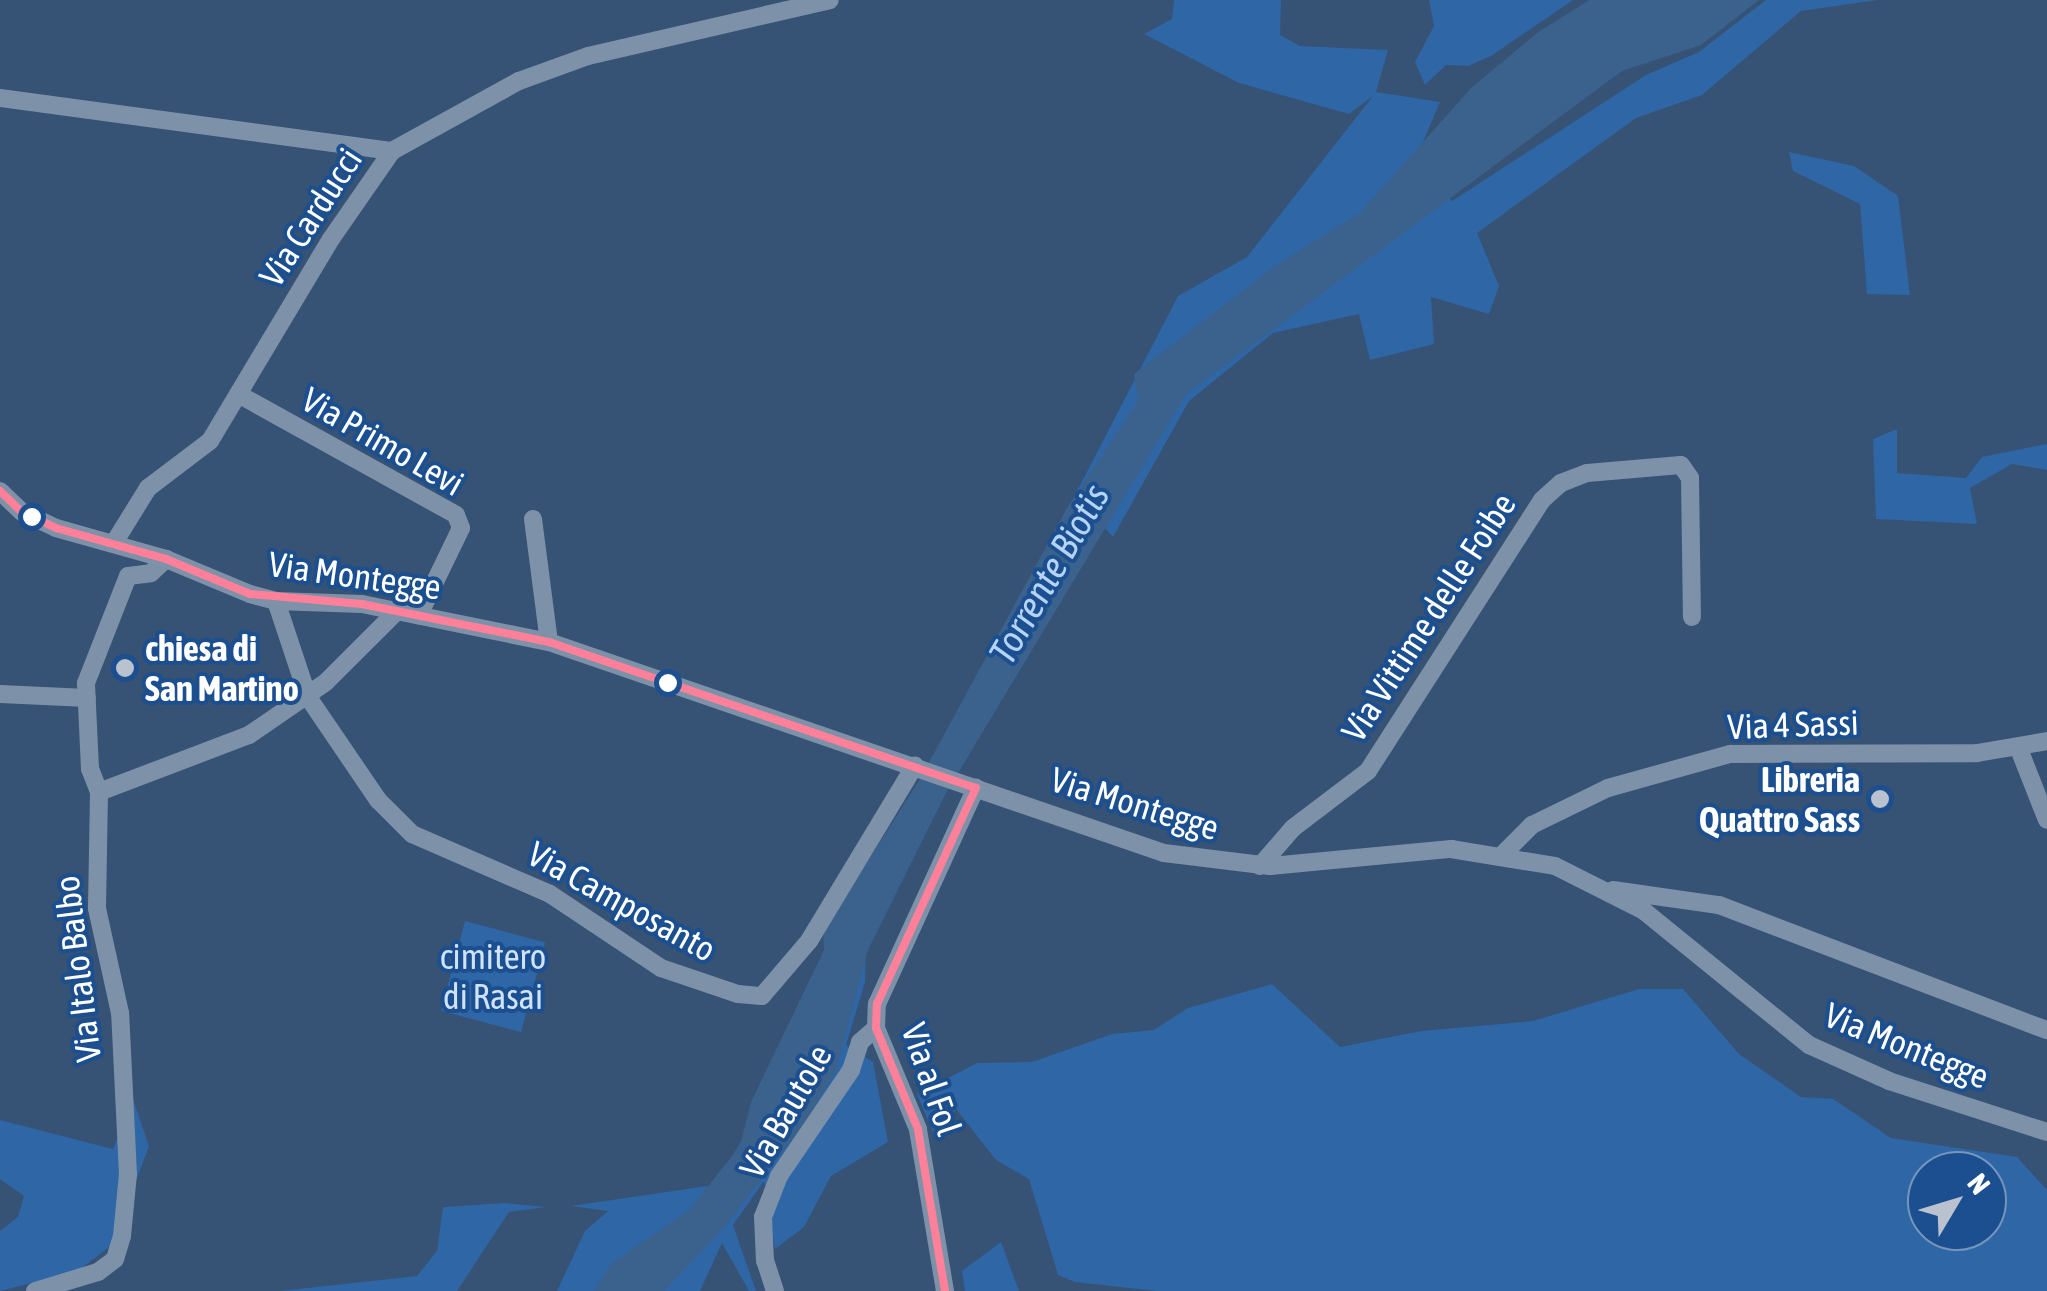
<!DOCTYPE html>
<style>
body{margin:0}
#map{position:relative;width:2047px;height:1291px;overflow:hidden;background:#365274;font-family:"Asap Condensed",sans-serif}
div>[style]{position:absolute}
.green>*{inset:0;background:#2f66a5;transform-origin:0 0}
.water>*{inset:0;background:#3b618d}
.minor>*{height:18px;margin:-9px;padding:0 9px;transform-origin:9px;border-radius:9px;background:#7d92a8}
.bus-1>*{height:8px;margin:-4px;padding:0 4px;transform-origin:4px;border-radius:4px;background:#ff8098}
.dots>*{width:28px;height:28px;translate:-50% -50%;box-sizing:border-box;border:5px solid #1b4f8f;border-radius:50%}
span{translate:-50% -50%;white-space:nowrap;text-align:center;line-height:1.15;-webkit-text-stroke:8px #1b4f8f;paint-order:stroke}
.street-label{font-size:35px;color:#fff}
.poi-label{font-size:35px;color:#fff;font-weight:700}
.left{translate:0 -50%;text-align:left}
.right{translate:-100% -50%;text-align:right}
.park-label{font-size:35px;color:#cfe3fa}
.water-label{font-size:38px;color:#b5d3f5;font-style:italic}
.north{position:absolute;left:1907px;top:1151px;width:100px;height:100px;box-sizing:border-box;background:#1b4f8f;border:2px solid #7695bc;border-radius:50%;rotate:52deg;font-size:28px;font-weight:700;line-height:40px;text-align:center;color:#fff}
.north::after{content:'';display:block;margin:auto;width:35px;height:45px;background:#b9c2ce;clip-path:polygon(50% 0,100% 100%,50% 72%,0 100%)}
</style>
<div id="map">
<div class="green">
<div style="clip-path:polygon(1174px 0,1281px 0,1280px 35px,1300px 46px,1388px 50px,1376px 92px,1440px 102px,1416px 158px,1452px 201px,1646px 75px,1699px 52px,1766px 0,1878px 0,1801px 11px,1702px 95px,1636px 118px,1477px 233px,1499px 286px,1489px 314px,1431px 297px,1434px 344px,1370px 360px,1359px 314px,1273px 333px,1189px 401px,1113px 537px,1075px 495px,1178px 296px,1247px 257px,1373px 96px,1349px 114px,1239px 83px,1144px 34px,1172px 19px)"></div>
<div style="clip-path:polygon(1429px 0,1573px 0,1491px 56px,1468px 66px,1446px 65px,1425px 85px,1415px 62px,1434px 26px)"></div>
<div style="clip-path:polygon(1789px 152px,1854px 166px,1898px 196px,1910px 295px,1867px 294px,1860px 204px,1793px 171px)"></div>
<div style="clip-path:polygon(1897px 429px,1897px 473px,1966px 478px,1982px 457px,2047px 444px,2047px 470px,2012px 464px,1970px 488px,1977px 524px,1876px 519px,1873px 439px)"></div>
<div style="left:465px;top:921px;width:83px;height:93px;rotate:15deg"></div>
<div style="clip-path:polygon(866px 941px,865px 982px,846px 1045px,873px 1062px,888px 1142px,831px 1176px,804px 1227px,775px 1249px,764px 1181px,733px 1225px,756px 1291px,749px 1291px,722px 1243px,700px 1291px,557px 1291px,585px 1231px,608px 1211px,571px 1206px,714px 1185px)"></div>
<div style="clip-path:polygon(evenodd,1272px 984px,1340px 1047px,1421px 1031px,1533px 1021px,1639px 989px,1683px 989px,1739px 1054px,1801px 1097px,1833px 1099px,1891px 1138px,2017px 1157px,2047px 1190px,2047px 1291px,1157px 1291px,1075px 1282px,1058px 1275px,1029px 1179px,996px 1160px,956px 1109px,937px 1141px,917px 1094px,977px 1063px,1032px 1062px,1112px 1034px,1154px 1030px,1188px 1008px,1272px 984px,1927px 1171px,1987px 1171px,1987px 1231px,1927px 1231px,1927px 1171px)"></div>
<div style="clip-path:polygon(133px 1099px,149px 1146px,113px 1244px,78px 1271px,0 1291px,0 1231px,18px 1217px,24px 1196px,0 1179px,0 1120px,113px 1149px)"></div>
<div style="clip-path:polygon(504px 1203px,546px 1207px,509px 1212px,457px 1291px,280px 1291px,417px 1276px,437px 1251px,443px 1207px)"></div>
<div style="clip-path:polygon(1001px 1242px,1019px 1291px,965px 1291px,962px 1271px)"></div>
</div>
<div class="water">
<div style="clip-path:polygon(1589px 0,1759px 0,1701px 45px,1622px 71px,1186px 394px,946px 793px,868px 950px,836px 1071px,803px 1126px,725px 1226px,664px 1291px,594px 1291px,612px 1263px,688px 1211px,740px 1146px,751px 1102px,824px 950px,823px 932px,920px 779px,1067px 508px,1138px 401px,1134px 374px,1278px 264px,1360px 213px,1471px 88px,1537px 33px)"></div>
</div>
<div class="minor">
<div style="left:0;top:98px;width:396px;rotate:7.7deg"></div>
<div style="left:238px;top:394px;width:249px;rotate:29deg"></div>
<div style="left:456px;top:515px;width:14px;rotate:69deg"></div>
<div style="left:461px;top:528px;width:97px;rotate:115.8deg"></div>
<div style="left:0;top:491px;width:30px;rotate:44deg"></div>
<div style="left:22px;top:512px;width:38px;rotate:25deg"></div>
<div style="left:56px;top:528px;width:114px;rotate:15.7deg"></div>
<div style="left:166px;top:559px;width:91px;rotate:22.6deg"></div>
<div style="left:250px;top:594px;width:27px;rotate:15deg"></div>
<div style="left:276px;top:601px;width:86px;rotate:2deg"></div>
<div style="left:362px;top:604px;width:191px;rotate:11.5deg"></div>
<div style="left:549px;top:642px;width:650px;rotate:18.94deg"></div>
<div style="left:1164px;top:853px;width:107px;rotate:7deg"></div>
<div style="left:1270px;top:866px;width:182px;rotate:-5.4deg"></div>
<div style="left:1451px;top:849px;width:105px;rotate:9.3deg"></div>
<div style="left:1555px;top:866px;width:100px;rotate:26.8deg"></div>
<div style="left:1644px;top:911px;width:213px;rotate:39.1deg"></div>
<div style="left:1809px;top:1045px;width:88px;rotate:24.2deg"></div>
<div style="left:1889px;top:1081px;width:166px;rotate:17.9deg"></div>
<div style="left:533px;top:519px;width:124px;rotate:82.6deg"></div>
<div style="left:114px;top:543px;width:65px;rotate:-58.3deg"></div>
<div style="left:148px;top:488px;width:78px;rotate:-37.2deg"></div>
<div style="left:210px;top:441px;width:235px;rotate:-59.1deg"></div>
<div style="left:331px;top:239px;width:107px;rotate:-55.3deg"></div>
<div style="left:392px;top:151px;width:145px;rotate:-28.9deg"></div>
<div style="left:519px;top:81px;width:73px;rotate:-19.9deg"></div>
<div style="left:588px;top:56px;width:248px;rotate:-13deg"></div>
<div style="left:276px;top:601px;width:101px;rotate:71.6deg"></div>
<div style="left:308px;top:697px;width:125px;rotate:55.8deg"></div>
<div style="left:378px;top:800px;width:48px;rotate:45deg"></div>
<div style="left:412px;top:834px;width:150px;rotate:23.5deg"></div>
<div style="left:550px;top:894px;width:133px;rotate:33.7deg"></div>
<div style="left:661px;top:968px;width:81px;rotate:18.7deg"></div>
<div style="left:738px;top:994px;width:24px;rotate:5deg"></div>
<div style="left:762px;top:996px;width:72px;rotate:-49.5deg"></div>
<div style="left:809px;top:941px;width:205px;rotate:-58.9deg"></div>
<div style="left:0;top:694px;width:87px;rotate:2.6deg"></div>
<div style="left:2019px;top:749px;width:76px;rotate:68.5deg"></div>
<div style="left:99px;top:792px;width:160px;rotate:-20.8deg"></div>
<div style="left:249px;top:735px;width:93px;rotate:-34.5deg"></div>
<div style="left:326px;top:682px;width:100px;rotate:-45deg"></div>
<div style="left:1504px;top:853px;width:40px;rotate:-45deg"></div>
<div style="left:1532px;top:825px;width:85px;rotate:-26deg"></div>
<div style="left:1608px;top:788px;width:127px;rotate:-15.6deg"></div>
<div style="left:1730px;top:754px;width:247px;rotate:-0.2deg"></div>
<div style="left:1977px;top:753px;width:71px;rotate:-9.7deg"></div>
<div style="left:1260px;top:866px;width:50px;rotate:-49deg"></div>
<div style="left:1293px;top:828px;width:94px;rotate:-37.2deg"></div>
<div style="left:1368px;top:771px;width:322px;rotate:-57.3deg"></div>
<div style="left:1542px;top:500px;width:25px;rotate:-42deg"></div>
<div style="left:1561px;top:483px;width:28px;rotate:-21deg"></div>
<div style="left:1587px;top:473px;width:94px;rotate:-4.9deg"></div>
<div style="left:1681px;top:465px;width:16px;rotate:55deg"></div>
<div style="left:1690px;top:478px;width:139px;rotate:89.2deg"></div>
<div style="left:1613px;top:890px;width:107px;rotate:8.1deg"></div>
<div style="left:1719px;top:905px;width:351px;rotate:20.9deg"></div>
<div style="left:35px;top:1291px;width:66px;rotate:-16.8deg"></div>
<div style="left:98px;top:1272px;width:21px;rotate:-37deg"></div>
<div style="left:115px;top:1259px;width:24px;rotate:-73deg"></div>
<div style="left:122px;top:1236px;width:62px;rotate:-84.5deg"></div>
<div style="left:128px;top:1174px;width:161px;rotate:-92.8deg"></div>
<div style="left:120px;top:1013px;width:107px;rotate:-102.4deg"></div>
<div style="left:97px;top:908px;width:116px;rotate:-89deg"></div>
<div style="left:99px;top:792px;width:25px;rotate:-111deg"></div>
<div style="left:90px;top:769px;width:86px;rotate:-92.7deg"></div>
<div style="left:86px;top:683px;width:115px;rotate:-68.6deg"></div>
<div style="left:128px;top:576px;width:23px;rotate:-7deg"></div>
<div style="left:151px;top:573px;width:21px;rotate:-43deg"></div>
<div style="left:775px;top:1291px;width:32px;rotate:-108deg"></div>
<div style="left:765px;top:1261px;width:44px;rotate:-92.6deg"></div>
<div style="left:763px;top:1217px;width:44px;rotate:-68.7deg"></div>
<div style="left:779px;top:1176px;width:128px;rotate:-55.8deg"></div>
<div style="left:851px;top:1070px;width:29px;rotate:-72deg"></div>
<div style="left:860px;top:1042px;width:21px;rotate:-41deg"></div>
<div style="left:945px;top:1291px;width:164px;rotate:-99.5deg"></div>
<div style="left:918px;top:1129px;width:109px;rotate:-112.6deg"></div>
<div style="left:876px;top:1028px;width:24px;rotate:-88deg"></div>
<div style="left:877px;top:1004px;width:238px;rotate:-65.4deg"></div>
</div>
<div class="bus-1">
<div style="left:0;top:491px;width:30px;rotate:44deg"></div>
<div style="left:22px;top:512px;width:38px;rotate:25deg"></div>
<div style="left:56px;top:528px;width:114px;rotate:15.7deg"></div>
<div style="left:166px;top:559px;width:91px;rotate:22.6deg"></div>
<div style="left:250px;top:594px;width:112px;rotate:5.1deg"></div>
<div style="left:362px;top:604px;width:191px;rotate:11.5deg"></div>
<div style="left:549px;top:642px;width:451px;rotate:18.9deg"></div>
<div style="left:945px;top:1291px;width:164px;rotate:-99.5deg"></div>
<div style="left:918px;top:1129px;width:109px;rotate:-112.6deg"></div>
<div style="left:876px;top:1028px;width:24px;rotate:-88deg"></div>
<div style="left:877px;top:1004px;width:238px;rotate:-65.4deg"></div>
</div>
<div class="dots">
<div style="left:32px;top:517px;background:#fff"></div>
<div style="left:125px;top:668px;background:#b9c2ce"></div>
<div style="left:668px;top:683px;background:#fff"></div>
<div style="left:1880px;top:799px;background:#b9c2ce"></div>
</div>
<div class="street-label">
<span style="left:310px;top:217px;rotate:-57deg">Via Carducci</span>
<span style="left:383px;top:441px;rotate:30deg">Via Primo Levi</span>
<span style="left:355px;top:575px;rotate:8deg">Via Montegge</span>
<span style="left:1428px;top:617px;rotate:-57deg">Via Vittime delle Foibe</span>
<span style="left:1793px;top:724px;rotate:-2deg">Via 4 Sassi</span>
<span style="left:1135px;top:803px;rotate:17deg">Via Montegge</span>
<span style="left:622px;top:901px;rotate:29deg">Via Camposanto</span>
<span style="left:77px;top:969px;rotate:-97deg">Via Italo Balbo</span>
<span style="left:1907px;top:1045px;rotate:22deg">Via Montegge</span>
<span style="left:932px;top:1079px;rotate:71deg">Via al Fol</span>
<span style="left:785px;top:1111px;rotate:-60deg">Via Bautole</span>
</div>
<div class="poi-label">
<span class="left" style="left:145px;top:668px">chiesa di<br>San Martino</span>
<span class="right" style="left:1860px;top:799px">Libreria<br>Quattro Sass</span>
</div>
<div class="park-label">
<span style="left:493px;top:976px">cimitero<br>di Rasai</span>
</div>
<div class="water-label">
<span style="left:1049px;top:574px;rotate:-60deg">Torrente Biotis</span>
</div>
<div class="north">N</div>
</div>
